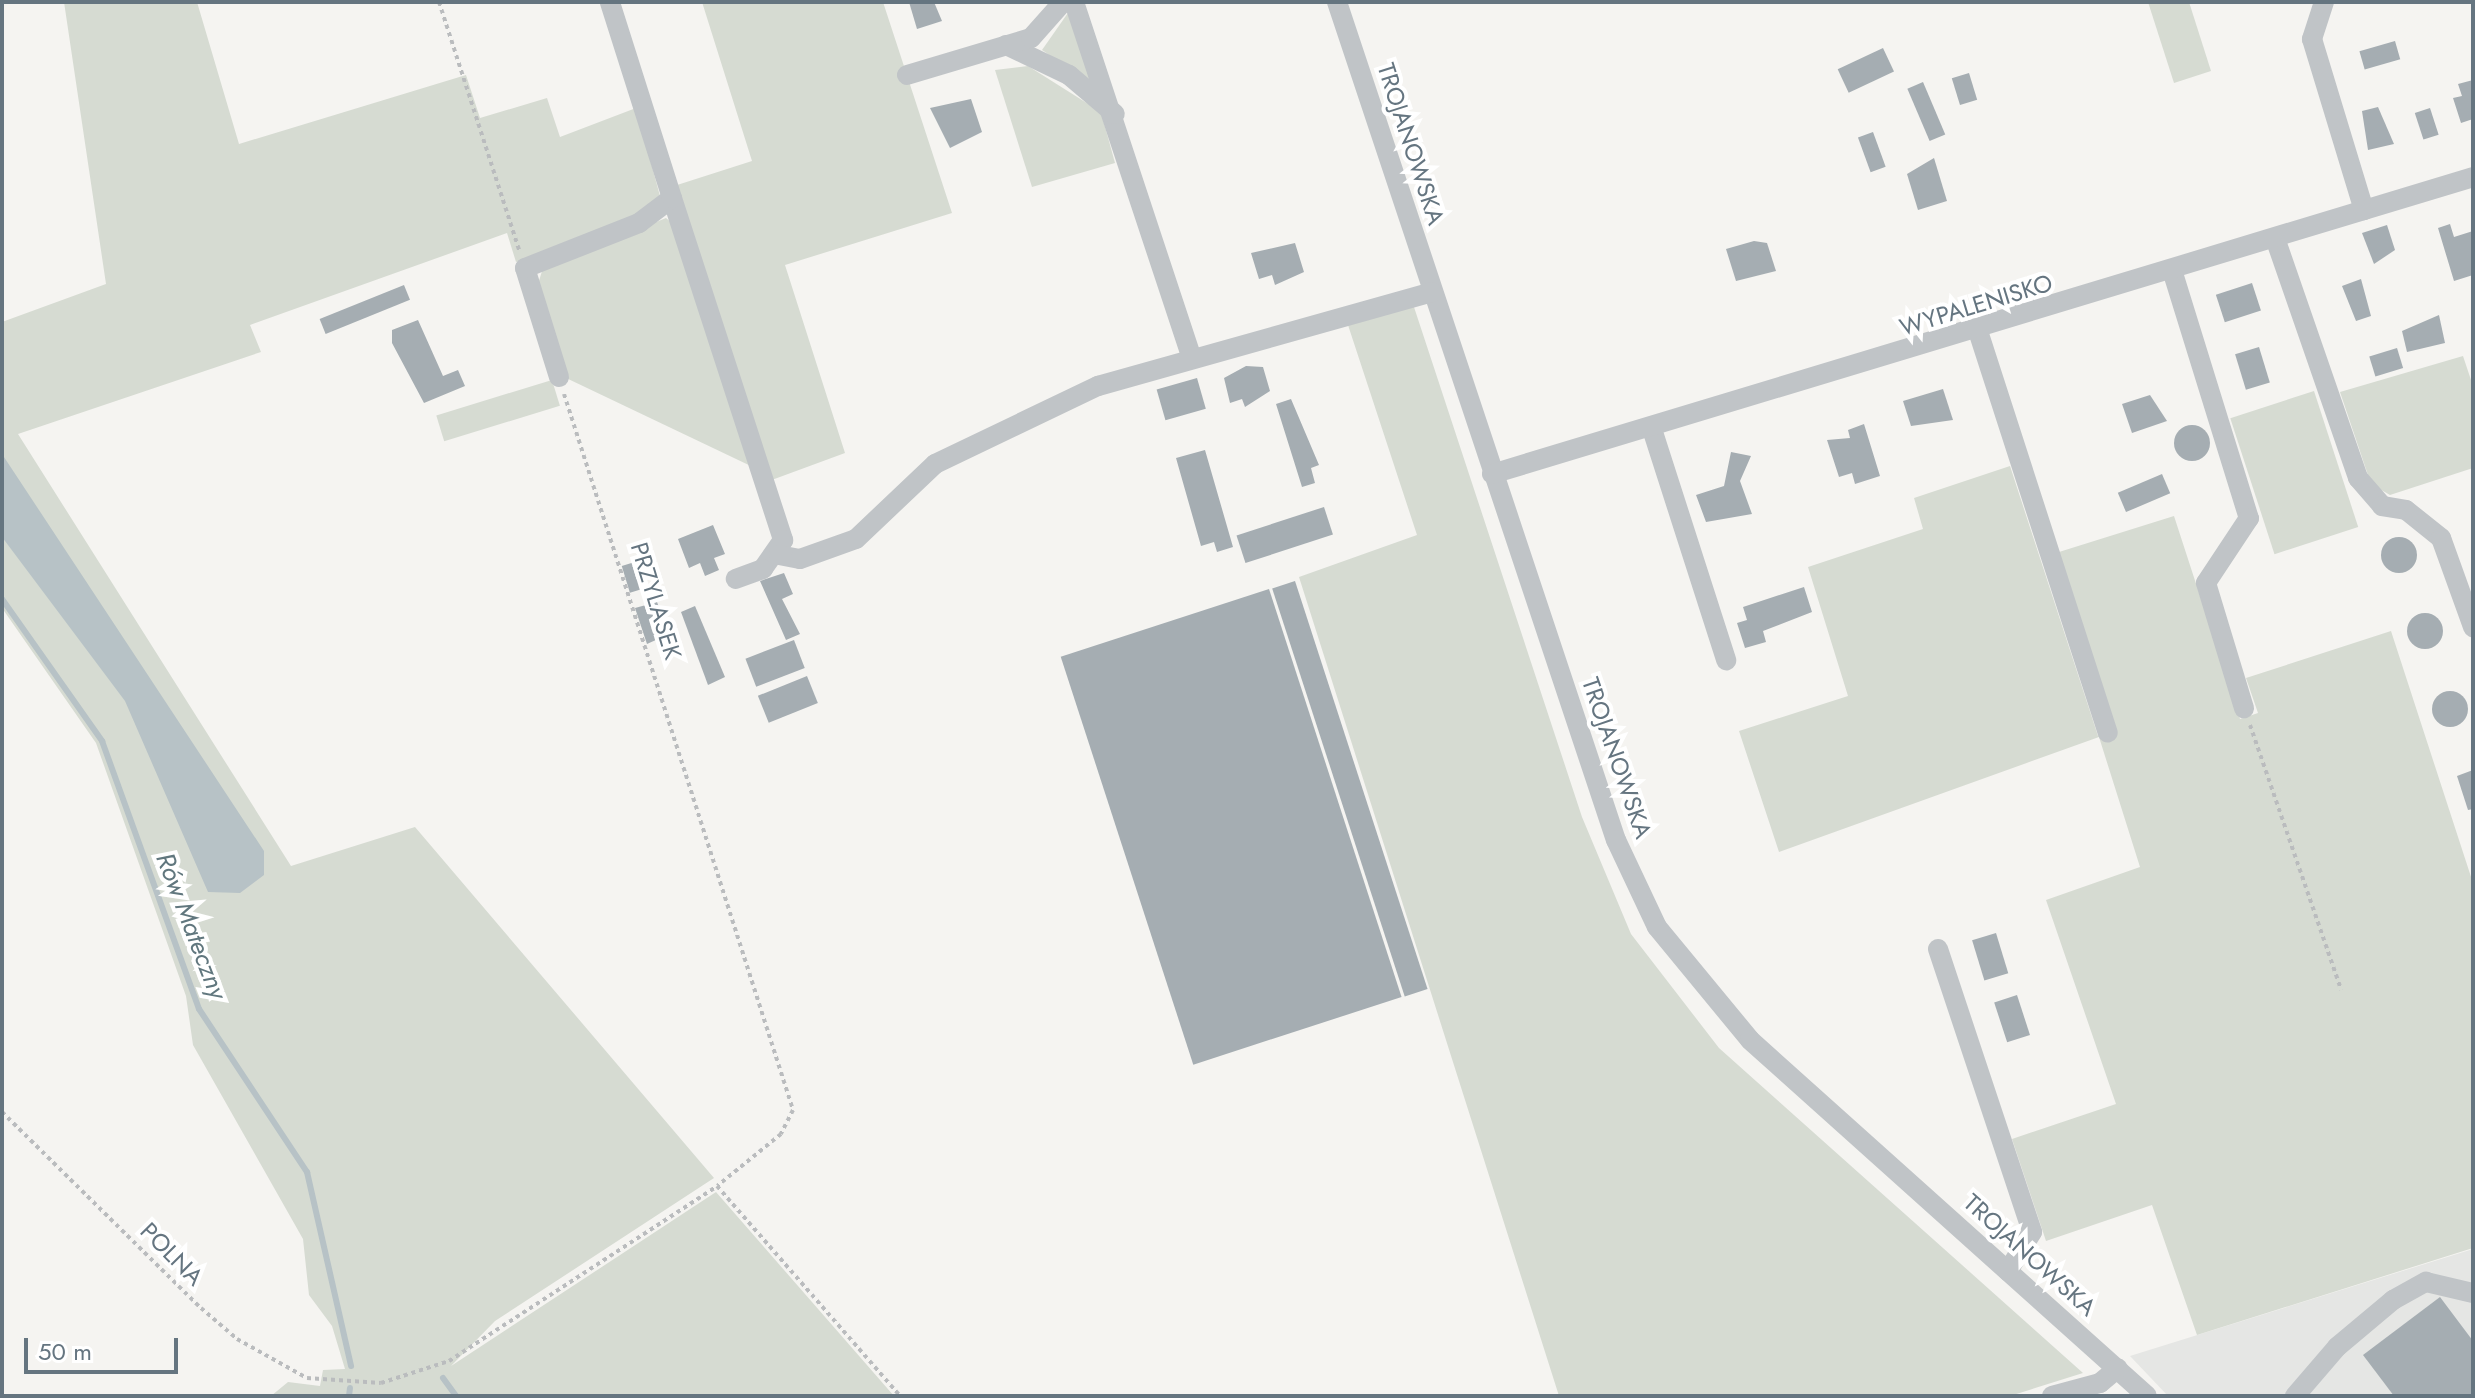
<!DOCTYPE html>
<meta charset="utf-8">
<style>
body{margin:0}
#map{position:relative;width:2475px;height:1398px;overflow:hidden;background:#f5f4f1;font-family:Jost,sans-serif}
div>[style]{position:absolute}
.built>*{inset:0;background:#e5e6e4}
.green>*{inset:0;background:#d6dbd2;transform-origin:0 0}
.water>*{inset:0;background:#b7c2c6}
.stream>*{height:6px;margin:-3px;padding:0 3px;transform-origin:3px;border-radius:3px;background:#b7c2c6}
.building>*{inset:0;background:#a5adb2;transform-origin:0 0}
.round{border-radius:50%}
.path>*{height:4px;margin-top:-2px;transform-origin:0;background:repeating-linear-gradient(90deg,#babcbe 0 4px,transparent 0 8px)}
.minor>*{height:20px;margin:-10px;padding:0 10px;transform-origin:10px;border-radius:10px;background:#c0c4c7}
span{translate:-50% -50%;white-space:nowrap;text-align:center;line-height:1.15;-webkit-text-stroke:8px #fff;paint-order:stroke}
.street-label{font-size:24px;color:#657580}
.water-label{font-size:26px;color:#61777e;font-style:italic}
.frame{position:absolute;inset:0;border:4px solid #657580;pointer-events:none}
.scale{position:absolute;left:24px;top:1338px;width:154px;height:36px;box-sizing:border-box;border:4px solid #657580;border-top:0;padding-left:10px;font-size:24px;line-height:28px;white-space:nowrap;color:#657580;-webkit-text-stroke:6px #fff;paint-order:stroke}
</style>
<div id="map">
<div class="built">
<div style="clip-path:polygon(2473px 1249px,2473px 1396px,2168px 1396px,2130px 1356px)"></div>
</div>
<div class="green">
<div style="clip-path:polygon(64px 2px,197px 2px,239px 144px,466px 75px,480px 118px,547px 98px,560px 137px,636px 108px,660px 196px,637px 218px,516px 262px,507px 233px,250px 325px,261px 352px,18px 434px,291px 866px,415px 827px,714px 1178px,495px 1321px,451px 1366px,716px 1192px,894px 1396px,271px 1396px,288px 1382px,320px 1386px,323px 1370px,345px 1369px,332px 1326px,309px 1295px,303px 1239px,193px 1045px,186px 996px,96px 743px,2px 608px,2px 322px,106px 284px)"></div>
<div style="clip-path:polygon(702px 2px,883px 2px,952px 213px,785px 265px,845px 453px,769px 481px,674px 186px,752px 161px)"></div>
<div style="clip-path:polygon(2148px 2px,2189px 2px,2211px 71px,2174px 83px)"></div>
<div style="clip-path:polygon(1070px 10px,1094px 85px,1042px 50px)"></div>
<div style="clip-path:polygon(1028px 66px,1101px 112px,1115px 163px,1032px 187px,995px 70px)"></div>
<div style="clip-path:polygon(666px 218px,673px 224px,755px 468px,564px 377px,538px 284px,543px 268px)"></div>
<div style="clip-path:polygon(1413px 304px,1582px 817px,1631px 934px,1719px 1048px,2083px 1373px,2010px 1396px,1559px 1396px,1299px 577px,1417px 535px,1347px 322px)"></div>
<div style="clip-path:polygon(2463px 356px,2473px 386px,2473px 468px,2390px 495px,2371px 484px,2340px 392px)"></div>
<div style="left:552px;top:380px;width:27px;height:121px;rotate:73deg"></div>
<div style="left:2314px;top:391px;width:143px;height:88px;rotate:72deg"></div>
<div style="clip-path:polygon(2010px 466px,2098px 736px,2115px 731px,2059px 552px,2174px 516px,2240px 719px,2258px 713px,2246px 678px,2391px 631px,2473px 883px,2473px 1248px,2197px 1335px,2152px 1205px,2046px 1241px,2012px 1139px,2116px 1104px,2046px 900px,2140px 867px,2099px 737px,1779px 852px,1739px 731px,1848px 696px,1808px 567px,1923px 529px,1914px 498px)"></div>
</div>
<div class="water">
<div style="clip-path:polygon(2px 454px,264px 851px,264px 875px,240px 893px,208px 892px,125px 701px,2px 537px)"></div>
</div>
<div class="stream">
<div style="left:2px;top:599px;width:174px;rotate:54.8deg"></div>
<div style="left:102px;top:741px;width:285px;rotate:70.1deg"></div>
<div style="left:199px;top:1009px;width:196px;rotate:56.5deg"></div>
<div style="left:307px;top:1172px;width:199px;rotate:77.2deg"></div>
<div style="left:443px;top:1378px;width:22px;rotate:54deg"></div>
<div style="left:349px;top:1396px;width:8px;rotate:-83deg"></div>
</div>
<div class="building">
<div style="clip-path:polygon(909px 2px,934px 2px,942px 21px,917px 29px)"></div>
<div style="left:2395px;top:41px;width:19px;height:37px;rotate:74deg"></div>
<div style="left:1883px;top:48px;width:26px;height:50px;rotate:65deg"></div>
<div style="left:1969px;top:73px;width:28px;height:18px;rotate:73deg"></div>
<div style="clip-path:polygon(2473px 80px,2473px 119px,2461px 123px,2453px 98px,2462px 96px,2458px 84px)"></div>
<div style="left:1923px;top:82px;width:57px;height:17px;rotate:67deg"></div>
<div style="clip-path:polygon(971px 99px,982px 132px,950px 148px,930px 108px)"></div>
<div style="clip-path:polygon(2378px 107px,2394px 144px,2368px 150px,2362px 111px)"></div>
<div style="left:2430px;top:108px;width:28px;height:16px;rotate:72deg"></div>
<div style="left:1873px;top:132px;width:37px;height:16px;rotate:70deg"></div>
<div style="clip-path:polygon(1934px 158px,1947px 201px,1918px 210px,1907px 174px)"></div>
<div style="clip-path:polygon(2450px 224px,2454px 237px,2473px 231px,2473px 275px,2454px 281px,2438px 228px)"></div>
<div style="clip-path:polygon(2387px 225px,2395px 250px,2374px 264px,2362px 233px)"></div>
<div style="clip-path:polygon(1754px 241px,1767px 243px,1776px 271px,1736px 281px,1726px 249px)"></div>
<div style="clip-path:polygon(1295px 243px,1304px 272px,1275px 285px,1272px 275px,1259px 279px,1251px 253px)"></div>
<div style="clip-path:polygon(2361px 279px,2371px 316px,2356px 321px,2342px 286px)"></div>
<div style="left:2252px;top:283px;width:29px;height:38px;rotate:72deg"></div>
<div style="left:404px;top:285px;width:16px;height:91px;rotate:68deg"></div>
<div style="clip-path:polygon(2439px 315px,2445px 343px,2407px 352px,2402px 331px)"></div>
<div style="clip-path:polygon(418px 320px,443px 376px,458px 370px,465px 386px,424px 403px,392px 343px,392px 330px)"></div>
<div style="left:2259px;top:347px;width:37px;height:25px;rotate:73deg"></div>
<div style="left:2397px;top:348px;width:21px;height:29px;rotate:73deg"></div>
<div style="clip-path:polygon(1246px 366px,1263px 367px,1270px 391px,1245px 407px,1242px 399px,1230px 403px,1224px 378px)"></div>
<div style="left:1197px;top:378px;width:32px;height:42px;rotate:74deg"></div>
<div style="clip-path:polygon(1943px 389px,1953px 420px,1911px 426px,1903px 401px)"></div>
<div style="clip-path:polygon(2150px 395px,2167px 421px,2132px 433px,2122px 404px)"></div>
<div style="clip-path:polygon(1291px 399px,1319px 465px,1311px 468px,1315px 483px,1302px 487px,1276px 404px)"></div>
<div style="clip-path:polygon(1864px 424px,1880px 476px,1855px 484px,1852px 473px,1839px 477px,1827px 440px,1850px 438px,1848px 430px)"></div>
<div class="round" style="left:2174px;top:425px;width:36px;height:36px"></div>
<div style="clip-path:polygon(1205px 450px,1233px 547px,1217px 552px,1214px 542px,1201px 546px,1176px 458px)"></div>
<div style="clip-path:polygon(1731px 452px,1751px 456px,1740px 481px,1752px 514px,1706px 522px,1696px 495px,1724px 486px)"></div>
<div style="left:2162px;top:474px;width:21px;height:48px;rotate:67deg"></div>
<div style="left:1324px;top:507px;width:29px;height:92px;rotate:72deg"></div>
<div style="clip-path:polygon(713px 525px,725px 554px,714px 558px,719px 570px,705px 576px,700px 563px,689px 568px,678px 539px)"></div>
<div class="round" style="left:2381px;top:537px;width:36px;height:36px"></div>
<div style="left:638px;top:561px;width:28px;height:17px;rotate:73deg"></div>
<div style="clip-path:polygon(784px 573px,793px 594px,782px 599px,800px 634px,786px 640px,760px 581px)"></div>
<div style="left:1295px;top:581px;width:429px;height:24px;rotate:72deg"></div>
<div style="clip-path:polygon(1804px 587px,1812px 612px,1763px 631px,1766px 642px,1745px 648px,1737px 623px,1747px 620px,1743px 607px)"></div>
<div style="left:1269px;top:589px;width:429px;height:219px;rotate:72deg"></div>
<div style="clip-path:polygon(657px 602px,669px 634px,647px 644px,635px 608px)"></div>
<div style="clip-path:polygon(695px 606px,725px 677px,708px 685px,681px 612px)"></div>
<div class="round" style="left:2407px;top:613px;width:36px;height:36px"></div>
<div style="left:794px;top:640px;width:30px;height:52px;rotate:69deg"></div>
<div style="left:807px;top:676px;width:29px;height:53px;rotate:68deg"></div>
<div class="round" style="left:2432px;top:691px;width:36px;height:36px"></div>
<div style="clip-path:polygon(2473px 770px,2473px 809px,2468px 810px,2457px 776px)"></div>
<div style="left:1996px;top:933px;width:42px;height:25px;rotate:73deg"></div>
<div style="left:2017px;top:995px;width:42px;height:24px;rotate:72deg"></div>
<div style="clip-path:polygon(2440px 1297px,2473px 1341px,2473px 1396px,2394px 1396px,2363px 1355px)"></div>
</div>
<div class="path">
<div style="left:439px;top:2px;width:261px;rotate:72.1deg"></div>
<div style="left:564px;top:394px;width:752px;rotate:72.26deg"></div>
<div style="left:793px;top:1110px;width:27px;rotate:117deg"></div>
<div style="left:781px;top:1134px;width:82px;rotate:140.9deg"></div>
<div style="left:2250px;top:725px;width:280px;rotate:71deg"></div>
<div style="left:2px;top:1112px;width:279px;rotate:44.6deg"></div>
<div style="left:201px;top:1308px;width:48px;rotate:40.7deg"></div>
<div style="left:237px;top:1339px;width:80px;rotate:29.1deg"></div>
<div style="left:307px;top:1378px;width:74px;rotate:3.9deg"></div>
<div style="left:381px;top:1383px;width:71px;rotate:-17.9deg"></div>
<div style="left:449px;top:1361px;width:320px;rotate:-33.1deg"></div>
<div style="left:717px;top:1186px;width:279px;rotate:48.9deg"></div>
</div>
<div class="minor">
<div style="left:1074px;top:2px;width:372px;rotate:71.7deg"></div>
<div style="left:1337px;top:2px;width:883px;rotate:71.59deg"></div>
<div style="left:1616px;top:840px;width:96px;rotate:64.8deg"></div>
<div style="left:1657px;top:927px;width:146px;rotate:50.5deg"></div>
<div style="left:1750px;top:1040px;width:533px;rotate:41.88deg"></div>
<div style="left:2324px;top:2px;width:39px;rotate:108deg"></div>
<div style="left:2312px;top:39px;width:179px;rotate:73.1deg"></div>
<div style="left:1006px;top:45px;width:70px;rotate:25.5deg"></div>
<div style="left:1069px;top:75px;width:60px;rotate:40.3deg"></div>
<div style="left:907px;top:75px;width:129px;rotate:-16.6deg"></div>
<div style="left:1031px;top:38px;width:48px;rotate:-48.4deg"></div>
<div style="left:672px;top:198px;width:360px;rotate:72deg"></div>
<div style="left:783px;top:540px;width:35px;rotate:125deg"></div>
<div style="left:763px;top:569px;width:29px;rotate:160deg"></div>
<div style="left:2275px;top:238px;width:254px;rotate:70.9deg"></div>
<div style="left:2358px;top:478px;width:37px;rotate:49deg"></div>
<div style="left:2382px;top:506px;width:24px;rotate:9deg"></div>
<div style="left:2406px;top:510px;width:45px;rotate:38.7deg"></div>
<div style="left:2441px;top:538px;width:95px;rotate:70.2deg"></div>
<div style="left:2172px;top:270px;width:260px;rotate:72.8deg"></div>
<div style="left:2249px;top:518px;width:78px;rotate:123.5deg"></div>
<div style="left:2206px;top:583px;width:131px;rotate:73.1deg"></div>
<div style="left:1978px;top:331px;width:422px;rotate:72.1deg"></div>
<div style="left:559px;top:377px;width:114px;rotate:-107.3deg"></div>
<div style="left:525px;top:268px;width:123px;rotate:-21.5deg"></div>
<div style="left:639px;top:223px;width:41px;rotate:-37.1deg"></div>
<div style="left:672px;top:198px;width:206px;rotate:-107.6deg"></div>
<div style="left:1652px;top:429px;width:243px;rotate:72.2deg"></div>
<div style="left:1492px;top:474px;width:1025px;rotate:-16.84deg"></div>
<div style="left:779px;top:555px;width:21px;rotate:11deg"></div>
<div style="left:800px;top:559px;width:59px;rotate:-19.7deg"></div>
<div style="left:856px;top:539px;width:109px;rotate:-43.5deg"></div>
<div style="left:935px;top:464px;width:181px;rotate:-25.6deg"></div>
<div style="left:1098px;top:386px;width:347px;rotate:-15.7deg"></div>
<div style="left:1938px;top:949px;width:298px;rotate:71.6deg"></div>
<div style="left:2032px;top:1232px;width:46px;rotate:121.6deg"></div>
<div style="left:2052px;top:1396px;width:50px;rotate:-15.2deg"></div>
<div style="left:2100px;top:1383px;width:23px;rotate:-40deg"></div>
<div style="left:2295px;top:1396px;width:65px;rotate:-49.4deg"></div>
<div style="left:2337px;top:1347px;width:73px;rotate:-40deg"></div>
<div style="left:2393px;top:1300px;width:38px;rotate:-29deg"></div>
<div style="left:2426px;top:1282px;width:48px;rotate:13.2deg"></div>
</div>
<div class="street-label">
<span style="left:1411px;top:144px;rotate:72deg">TROJANOWSKA</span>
<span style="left:1976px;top:305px;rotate:-17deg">WYPALENISKO</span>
<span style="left:656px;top:601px;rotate:73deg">PRZYLASEK</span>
<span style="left:1617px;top:758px;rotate:71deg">TROJANOWSKA</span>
<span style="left:172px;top:1254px;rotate:45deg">POLNA</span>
<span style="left:2030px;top:1255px;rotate:42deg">TROJANOWSKA</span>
</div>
<div class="water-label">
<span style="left:191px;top:926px;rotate:69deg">Rów Mateczny</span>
</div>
<div class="frame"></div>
<div class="scale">50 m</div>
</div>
